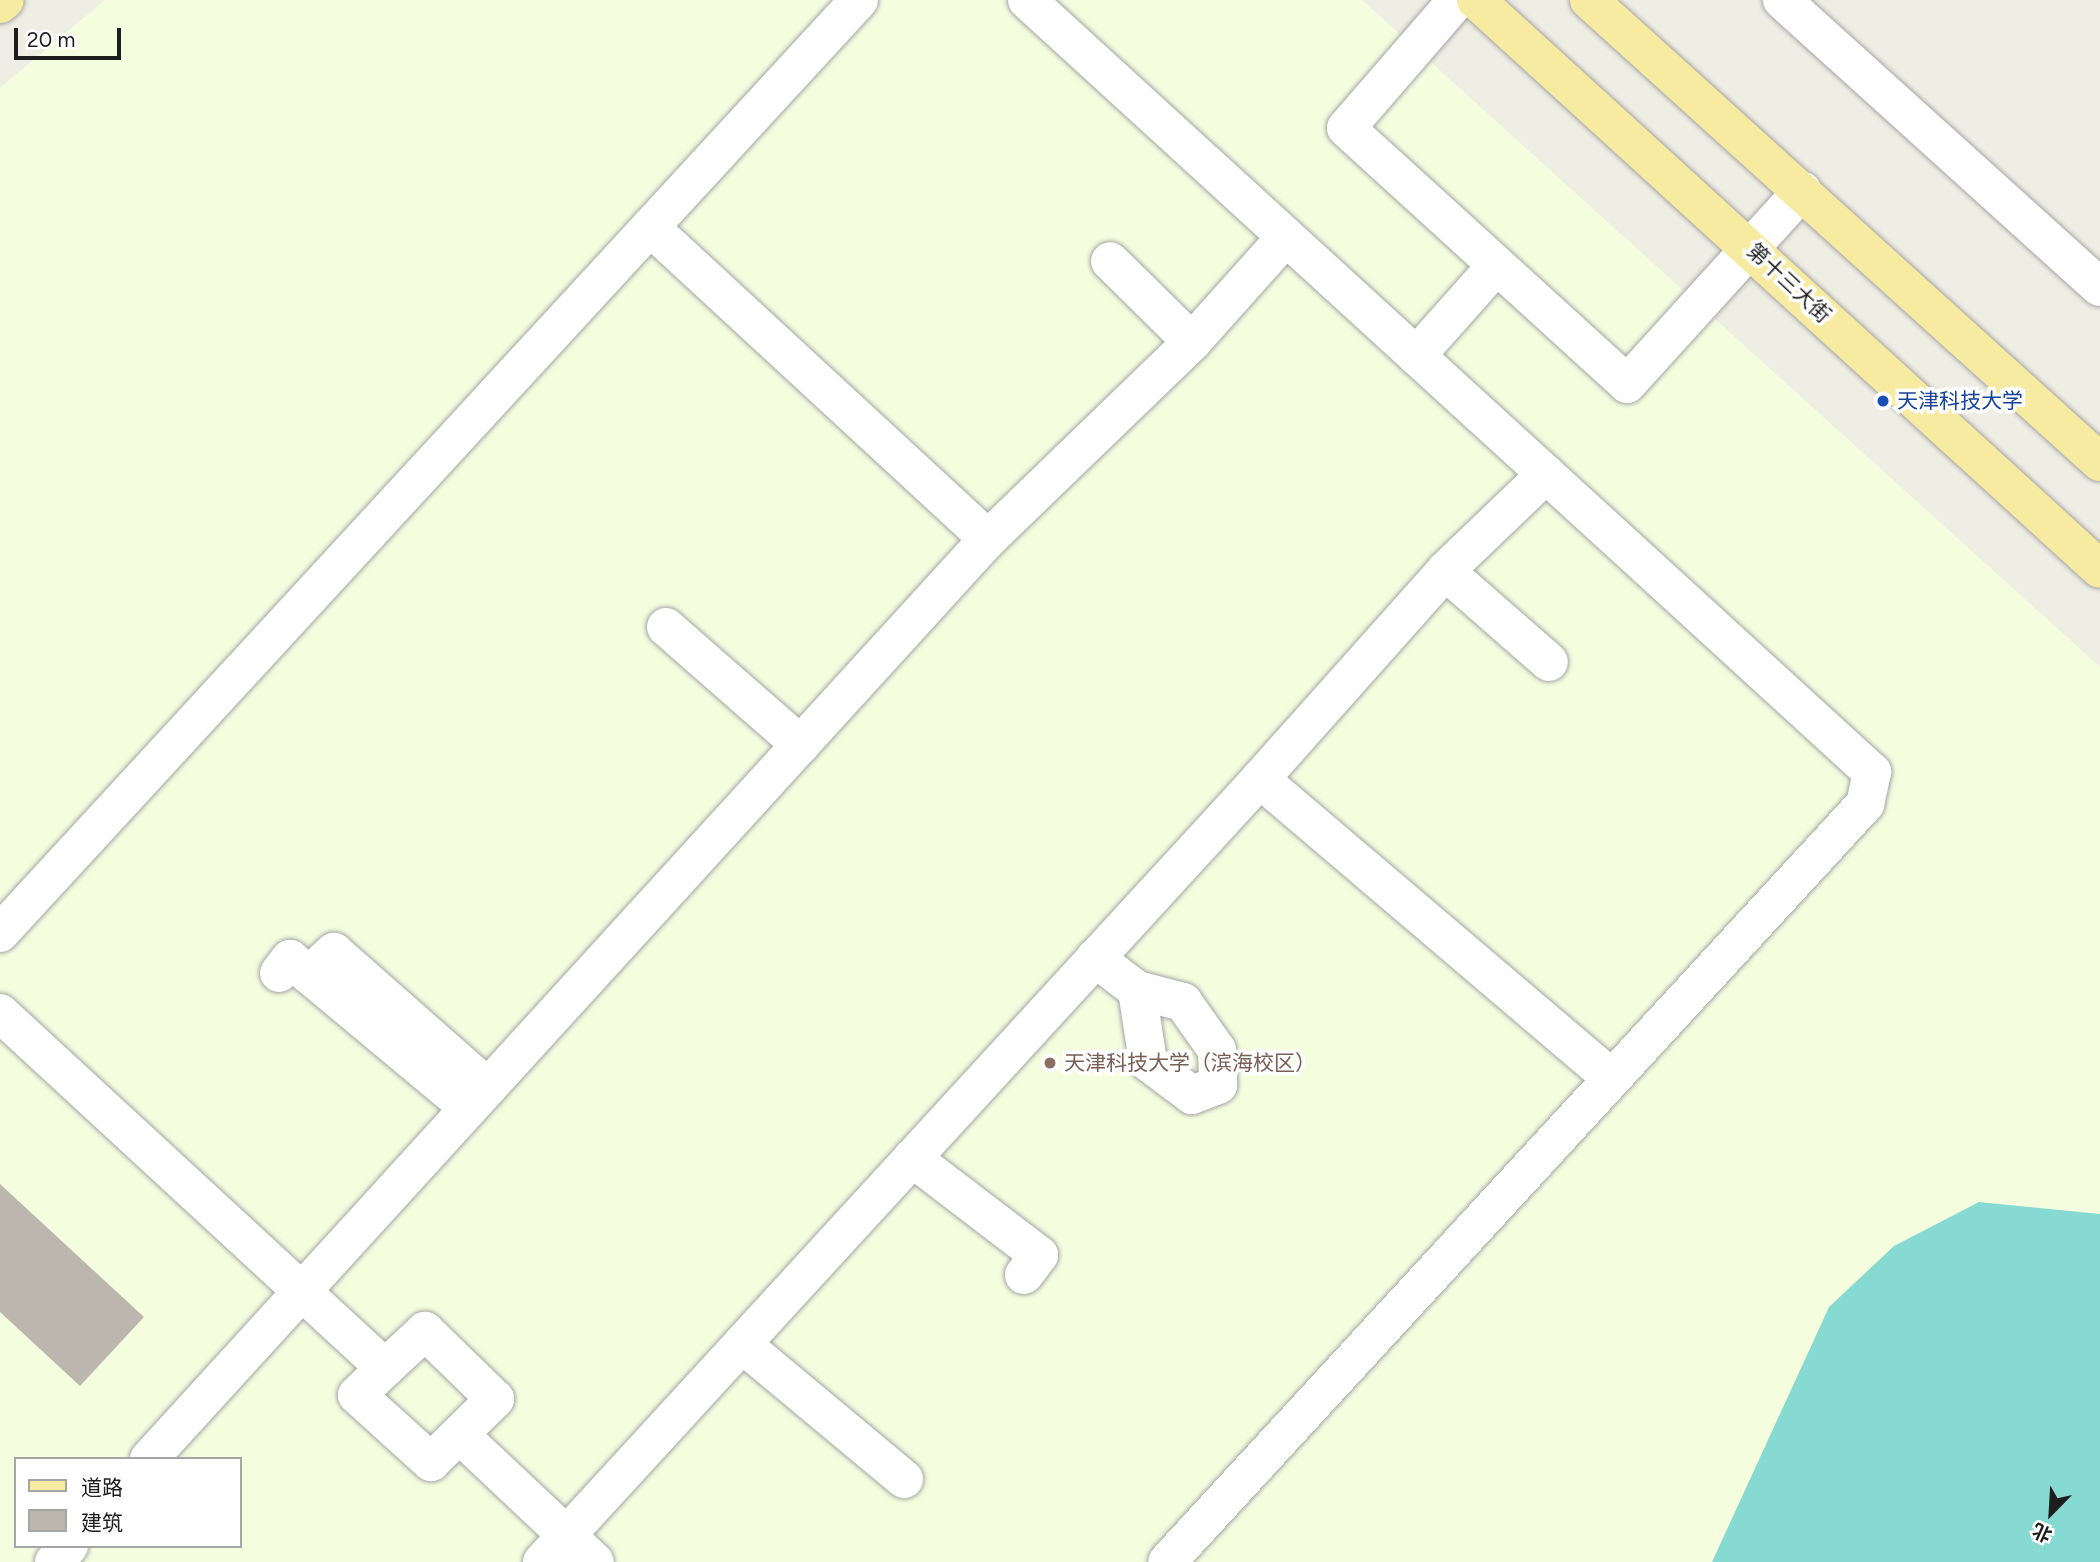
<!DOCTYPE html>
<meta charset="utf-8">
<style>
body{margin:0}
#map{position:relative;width:2100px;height:1562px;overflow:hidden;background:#efeee4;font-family:Figtree,"Noto Sans SC",sans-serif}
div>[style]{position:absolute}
.education>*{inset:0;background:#f5fddf}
.pitch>*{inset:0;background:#86dad1}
.building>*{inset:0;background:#bbb7ae}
.roads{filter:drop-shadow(0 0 2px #a5a5a5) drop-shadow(0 0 2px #a5a5a5)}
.minor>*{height:38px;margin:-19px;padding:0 19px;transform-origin:19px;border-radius:19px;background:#fff}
.major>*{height:38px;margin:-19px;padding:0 19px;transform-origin:19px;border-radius:19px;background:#f7eaa1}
.dots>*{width:19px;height:19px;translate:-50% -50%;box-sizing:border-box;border:4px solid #fff;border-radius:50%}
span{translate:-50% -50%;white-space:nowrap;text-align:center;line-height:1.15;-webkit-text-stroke:7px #fff;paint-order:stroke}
.street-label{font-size:21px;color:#1e1e1e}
.transit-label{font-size:21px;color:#164399}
.left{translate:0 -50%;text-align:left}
.education-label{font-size:21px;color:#785e54}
.legend{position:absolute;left:14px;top:1457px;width:228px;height:91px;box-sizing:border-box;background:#fff;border:2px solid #a5a5a5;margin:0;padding:9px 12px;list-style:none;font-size:21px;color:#1e1e1e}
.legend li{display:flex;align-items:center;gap:14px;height:35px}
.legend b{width:35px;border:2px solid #a5a5a5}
.north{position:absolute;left:2016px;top:1478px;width:70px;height:70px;-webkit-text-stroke:5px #fff;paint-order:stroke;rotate:204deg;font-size:19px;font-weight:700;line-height:28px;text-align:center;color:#1e1e1e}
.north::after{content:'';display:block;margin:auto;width:24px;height:32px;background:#1e1e1e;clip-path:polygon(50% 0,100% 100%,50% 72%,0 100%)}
.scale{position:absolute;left:14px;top:28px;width:107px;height:32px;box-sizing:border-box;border:4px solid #1e1e1e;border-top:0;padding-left:9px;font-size:21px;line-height:24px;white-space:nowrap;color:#1e1e1e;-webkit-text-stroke:5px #fff;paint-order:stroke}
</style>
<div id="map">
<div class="education">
<div style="clip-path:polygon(evenodd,105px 0,1362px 0,2100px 667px,2100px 1562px,0 1562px,0 88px,105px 0,16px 1459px,240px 1459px,240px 1546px,16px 1546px,16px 1459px)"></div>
</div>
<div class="pitch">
<div style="clip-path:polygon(1979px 1202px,2100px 1214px,2100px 1562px,1712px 1562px,1829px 1307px,1894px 1246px)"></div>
</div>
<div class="building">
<div style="clip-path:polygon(0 1184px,144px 1317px,80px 1386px,0 1312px)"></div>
</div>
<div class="roads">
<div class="minor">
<div style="left:1027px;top:0;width:1145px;rotate:42.42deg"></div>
<div style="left:1872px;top:772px;width:33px;rotate:102deg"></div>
<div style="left:1865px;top:804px;width:1030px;rotate:132.64deg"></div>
<div style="left:1457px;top:0;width:169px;rotate:130.9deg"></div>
<div style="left:1346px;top:128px;width:380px;rotate:42.3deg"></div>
<div style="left:1627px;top:384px;width:261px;rotate:-47.8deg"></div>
<div style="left:1782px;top:0;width:428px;rotate:42.1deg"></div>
<div style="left:1192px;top:342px;width:141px;rotate:-48.2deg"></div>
<div style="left:1416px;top:356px;width:118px;rotate:-48.4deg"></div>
<div style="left:988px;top:539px;width:284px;rotate:-44deg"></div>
<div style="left:1192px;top:342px;width:115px;rotate:-135.4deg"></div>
<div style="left:1445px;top:571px;width:140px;rotate:-43.8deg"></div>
<div style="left:666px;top:627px;width:179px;rotate:41.2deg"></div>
<div style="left:1260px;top:779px;width:278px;rotate:-48.3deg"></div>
<div style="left:1445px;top:571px;width:138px;rotate:41.2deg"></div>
<div style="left:0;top:933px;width:1268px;rotate:-47.36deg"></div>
<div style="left:1095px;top:958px;width:53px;rotate:37.3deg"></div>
<div style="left:1137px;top:990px;width:48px;rotate:14.6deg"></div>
<div style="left:1183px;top:1002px;width:59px;rotate:54.7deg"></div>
<div style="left:1217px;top:1050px;width:35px;rotate:88deg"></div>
<div style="left:1218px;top:1085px;width:28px;rotate:159deg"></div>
<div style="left:1192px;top:1095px;width:55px;rotate:-143.1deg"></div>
<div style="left:1148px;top:1062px;width:73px;rotate:-98.7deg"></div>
<div style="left:279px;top:973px;width:18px;rotate:-52deg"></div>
<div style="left:290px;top:959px;width:233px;rotate:39.8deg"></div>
<div style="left:309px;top:975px;width:34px;rotate:-43deg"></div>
<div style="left:334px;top:952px;width:205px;rotate:41.4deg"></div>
<div style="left:0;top:1013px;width:524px;rotate:42.68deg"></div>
<div style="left:385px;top:1368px;width:39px;rotate:136deg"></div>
<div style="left:357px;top:1395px;width:100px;rotate:42.2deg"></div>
<div style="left:431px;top:1462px;width:90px;rotate:-44.5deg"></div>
<div style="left:495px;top:1399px;width:98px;rotate:-135.8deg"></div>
<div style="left:425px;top:1331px;width:54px;rotate:137.2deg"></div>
<div style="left:912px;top:1158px;width:160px;rotate:37.4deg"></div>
<div style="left:1039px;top:1255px;width:25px;rotate:127deg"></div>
<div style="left:742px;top:1344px;width:211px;rotate:39.8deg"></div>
<div style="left:460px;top:1435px;width:185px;rotate:43.3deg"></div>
<div style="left:149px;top:1459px;width:1245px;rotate:-47.64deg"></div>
<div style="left:988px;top:539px;width:460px;rotate:-137.3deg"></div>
<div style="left:54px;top:1562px;width:22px;rotate:-47deg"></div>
<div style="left:542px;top:1562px;width:1062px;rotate:-47.48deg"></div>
<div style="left:1260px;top:779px;width:462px;rotate:40.4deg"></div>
</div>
<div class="major">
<div style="left:1476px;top:0;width:844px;rotate:42.36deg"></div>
<div style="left:1589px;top:0;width:689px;rotate:42.12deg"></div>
<div style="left:0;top:4px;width:6px;rotate:-39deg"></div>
</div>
</div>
<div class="dots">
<div style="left:1883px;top:401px;background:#1a4fb4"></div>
<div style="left:1050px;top:1063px;background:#8d6e63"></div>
</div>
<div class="street-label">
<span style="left:1789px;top:283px;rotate:43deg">第十三大街</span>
</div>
<div class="transit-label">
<span class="left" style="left:1897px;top:401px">天津科技大学</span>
</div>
<div class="education-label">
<span class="left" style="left:1064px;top:1063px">天津科技大学（滨海校区）</span>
</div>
<ul class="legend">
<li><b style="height:9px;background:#f7eaa1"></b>道路</li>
<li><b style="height:19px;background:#bbb7ae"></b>建筑</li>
</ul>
<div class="north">北</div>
<div class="scale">20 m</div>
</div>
